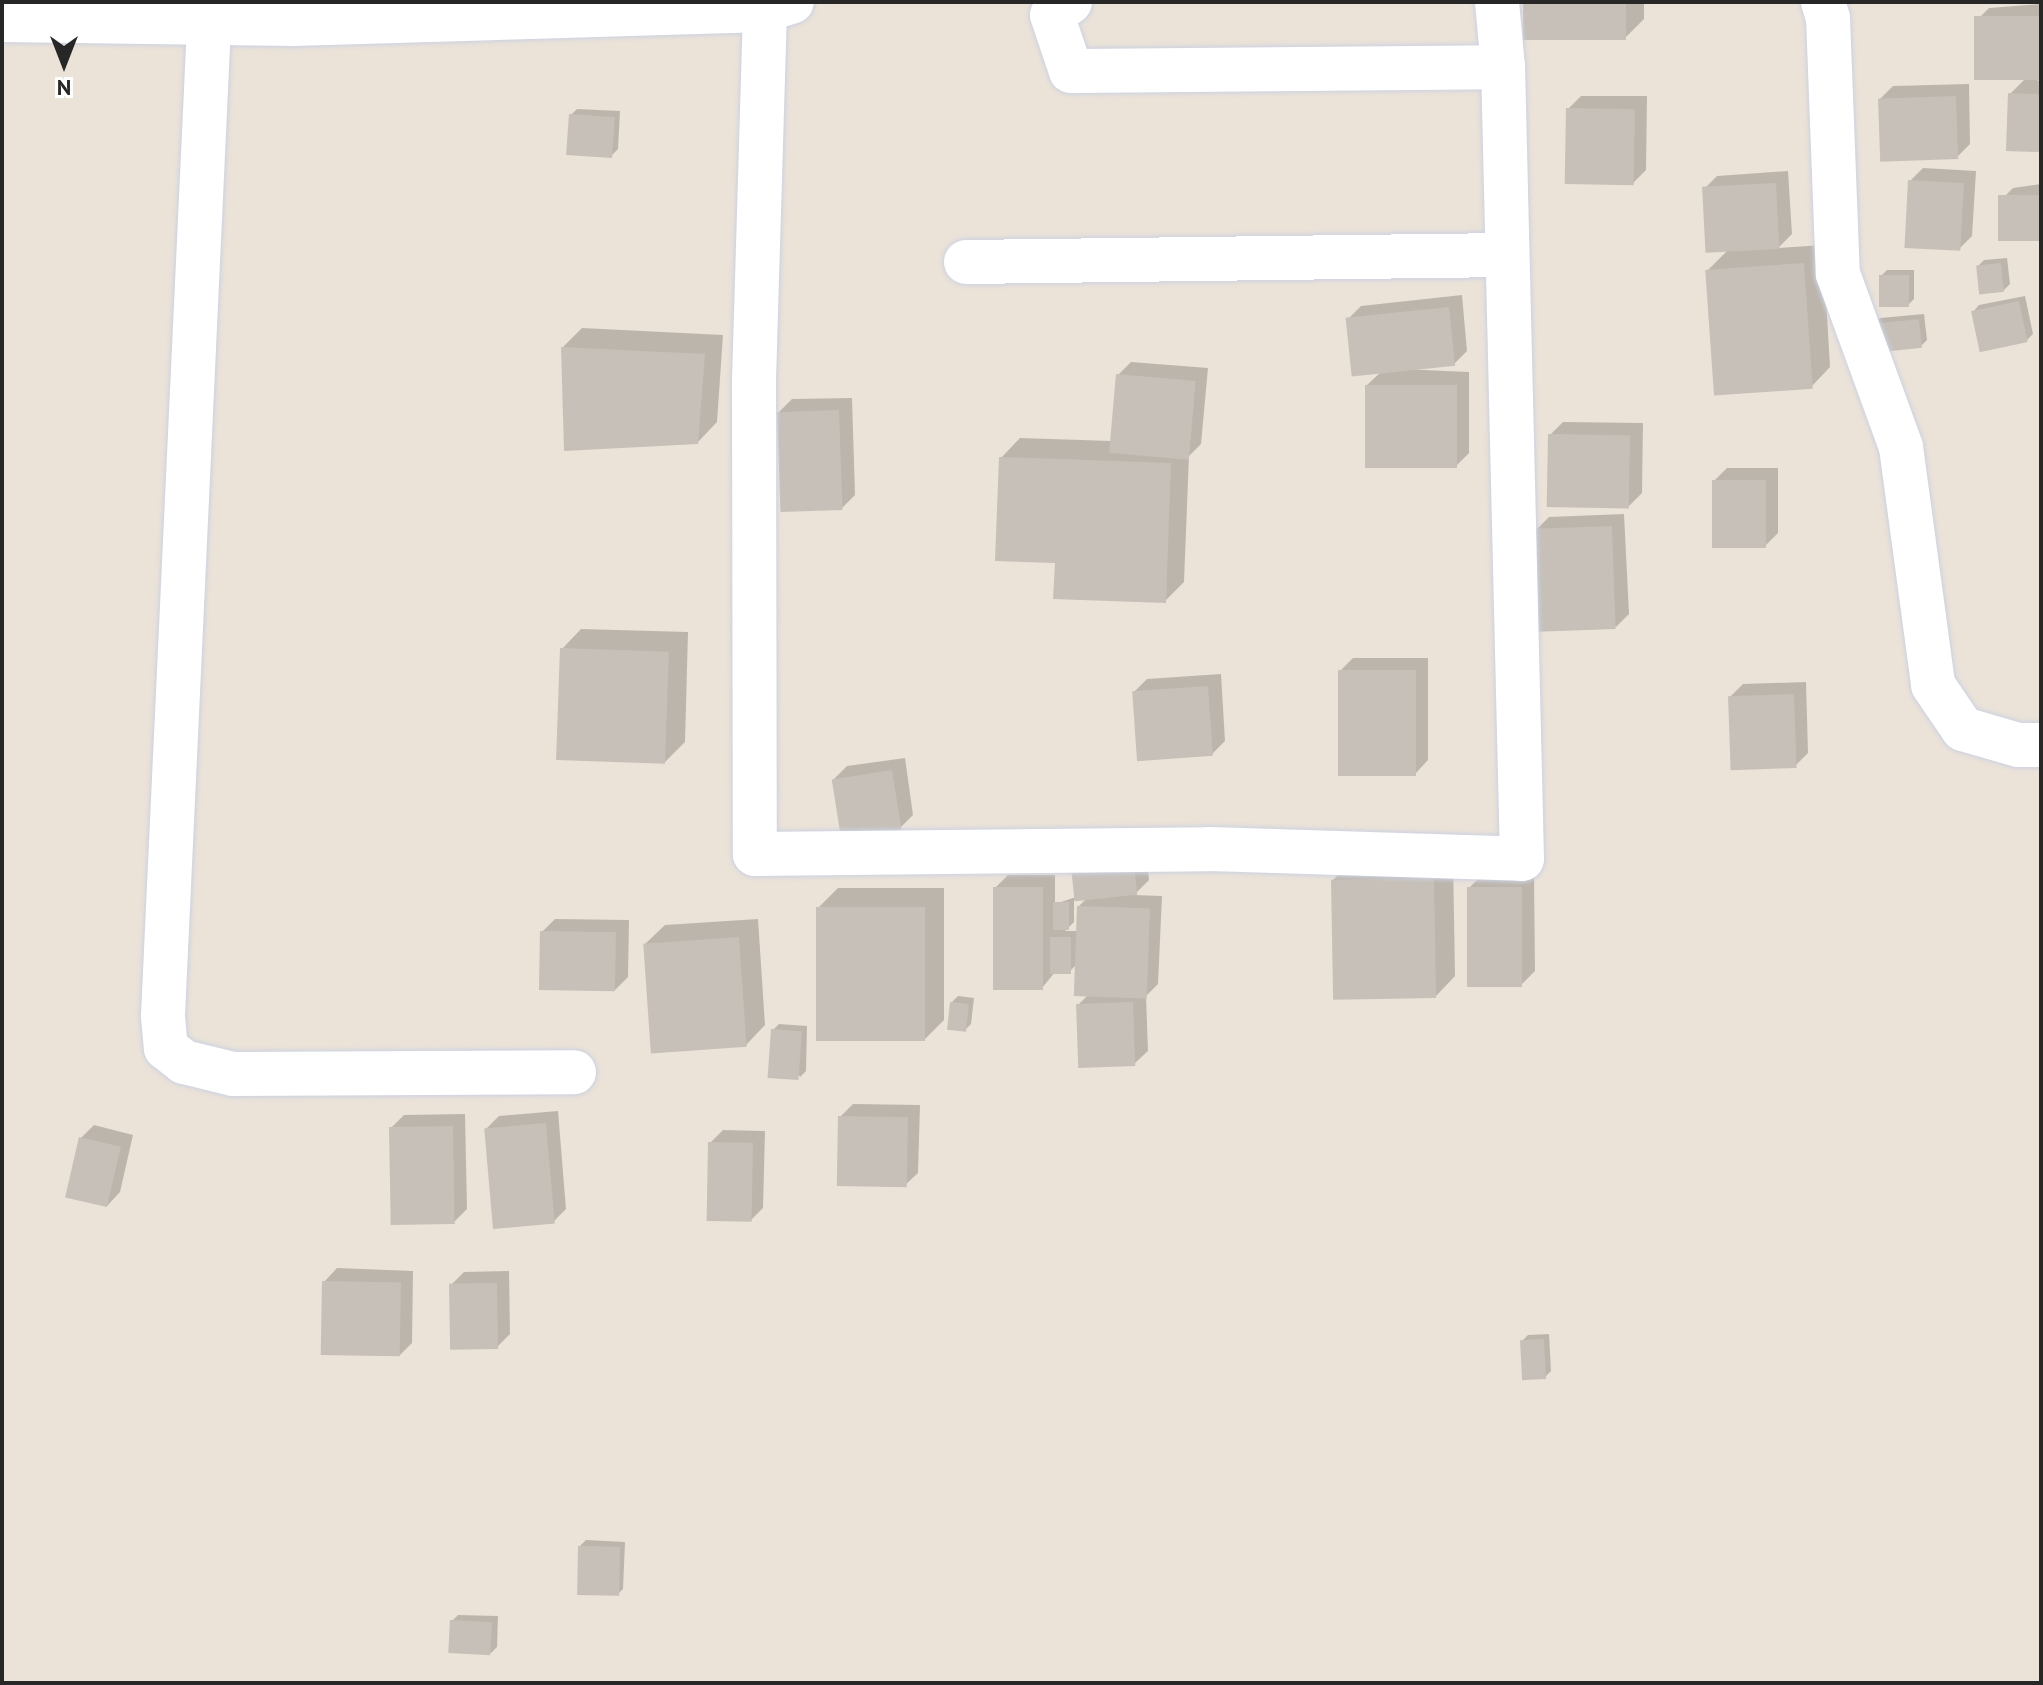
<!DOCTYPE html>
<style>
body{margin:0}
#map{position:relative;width:2043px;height:1685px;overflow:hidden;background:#ebe3d8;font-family:"PT Sans",sans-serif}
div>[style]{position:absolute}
.shadow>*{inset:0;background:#0003}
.building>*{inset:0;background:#c6c0b8;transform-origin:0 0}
.roads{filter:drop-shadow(0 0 2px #cdd1e1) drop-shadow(0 0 2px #cdd1e1)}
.minor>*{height:44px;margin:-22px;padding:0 22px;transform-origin:22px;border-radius:22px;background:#fff}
span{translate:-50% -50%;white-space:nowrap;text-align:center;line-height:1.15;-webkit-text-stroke:6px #fff;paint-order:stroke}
.frame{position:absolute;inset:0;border:4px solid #272727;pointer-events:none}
.north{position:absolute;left:24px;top:24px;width:80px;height:80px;-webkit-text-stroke:6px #fff;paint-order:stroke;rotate:180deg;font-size:22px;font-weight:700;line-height:32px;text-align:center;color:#272727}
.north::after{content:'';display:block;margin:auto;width:28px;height:36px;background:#272727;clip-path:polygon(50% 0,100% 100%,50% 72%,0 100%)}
</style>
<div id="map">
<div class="shadow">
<div style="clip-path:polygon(1525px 2px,1644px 2px,1644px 19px,1625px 38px)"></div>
<div style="clip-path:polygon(2041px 4px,2041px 78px,2033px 78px,2041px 82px,2041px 151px,2010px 94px,2025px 79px,1976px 21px,1989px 8px)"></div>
<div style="clip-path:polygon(1969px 84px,1970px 144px,1957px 157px,1880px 99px,1893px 86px)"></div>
<div style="clip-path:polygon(1581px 96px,1647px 96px,1646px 170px,1633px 183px,1568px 109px)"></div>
<div style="clip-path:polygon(577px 109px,620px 111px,618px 149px,612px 155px,571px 115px)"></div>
<div style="clip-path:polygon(1923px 168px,1976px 171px,1972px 236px,1959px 249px,1910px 181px)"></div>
<div style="clip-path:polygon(1788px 171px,1792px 234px,1778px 248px,1823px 245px,1830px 367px,1811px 387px,1708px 270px,1728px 250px,1704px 189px,1717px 176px)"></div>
<div style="clip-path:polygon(2041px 184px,2041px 239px,2000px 201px,2013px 188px)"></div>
<div style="clip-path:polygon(2007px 258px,2010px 284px,2004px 290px,1978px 266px,1984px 260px)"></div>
<div style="clip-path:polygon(1887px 270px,1914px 270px,1914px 299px,1908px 305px,1881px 276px)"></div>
<div style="clip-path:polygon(1462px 295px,1467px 351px,1454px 364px,1401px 369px,1469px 372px,1469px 453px,1456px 466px,1367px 385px,1381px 372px,1348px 319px,1361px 306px)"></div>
<div style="clip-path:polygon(2025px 296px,2033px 334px,2027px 340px,1973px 312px,1979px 305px)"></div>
<div style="clip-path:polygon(1924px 314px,1927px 340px,1921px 346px,1874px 324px,1880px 318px)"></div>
<div style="clip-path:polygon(582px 328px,723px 335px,717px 422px,698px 442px,563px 347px)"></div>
<div style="clip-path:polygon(1131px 362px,1208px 368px,1201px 444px,1189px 456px,1184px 582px,1165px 601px,1057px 561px,1001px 458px,1020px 438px,1112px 441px,1118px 375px)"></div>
<div style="clip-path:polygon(852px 398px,855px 495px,842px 508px,779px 412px,792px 399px)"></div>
<div style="clip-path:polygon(1563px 422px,1643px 423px,1642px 493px,1629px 506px,1550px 435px)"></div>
<div style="clip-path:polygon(1727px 468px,1778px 468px,1778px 533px,1765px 546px,1714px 481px)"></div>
<div style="clip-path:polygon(1624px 514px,1629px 614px,1616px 627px,1536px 530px,1549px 517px)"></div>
<div style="clip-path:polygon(581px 629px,688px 632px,685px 742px,665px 762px,562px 649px)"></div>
<div style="clip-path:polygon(1353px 658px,1428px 658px,1428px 760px,1415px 774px,1340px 671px)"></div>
<div style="clip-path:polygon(1221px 674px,1225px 741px,1212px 754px,1134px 692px,1147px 679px)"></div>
<div style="clip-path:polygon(1806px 682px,1808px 753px,1795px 766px,1730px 697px,1743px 684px)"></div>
<div style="clip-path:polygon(905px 758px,913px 815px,900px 828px,834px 779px,847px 766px)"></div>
<div style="clip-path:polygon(evenodd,1145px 842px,1149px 880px,1134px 895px,1162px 896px,1158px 984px,1146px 996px,1148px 1051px,1134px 1064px,1078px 1005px,1088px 995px,1077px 964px,1069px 972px,1055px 972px,1042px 988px,995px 888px,1008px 875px,1055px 875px,1055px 904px,1076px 897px,1145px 842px,1087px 898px,1079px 906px,1078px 931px,1065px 931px,1074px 922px,1074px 900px,1087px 898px)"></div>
<div style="clip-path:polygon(1453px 859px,1455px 976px,1436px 996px,1333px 880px,1352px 861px)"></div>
<div style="clip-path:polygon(1482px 875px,1534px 875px,1535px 971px,1522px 984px,1469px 888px)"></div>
<div style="clip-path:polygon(838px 888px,944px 888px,944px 1020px,925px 1039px,818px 908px)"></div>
<div style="clip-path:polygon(555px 919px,629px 920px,628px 977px,615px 990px,542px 932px)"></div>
<div style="clip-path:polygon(758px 919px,765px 1025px,746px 1045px,645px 944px,665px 925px)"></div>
<div style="clip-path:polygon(958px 996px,974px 998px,971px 1024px,965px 1030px,952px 1002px)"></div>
<div style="clip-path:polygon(779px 1024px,807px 1026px,806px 1071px,800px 1077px,773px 1030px)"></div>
<div style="clip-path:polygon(853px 1104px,920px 1105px,918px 1173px,904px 1186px,840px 1117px)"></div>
<div style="clip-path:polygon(558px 1111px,566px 1209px,553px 1222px,486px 1129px,499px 1116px)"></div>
<div style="clip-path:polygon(465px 1114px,467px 1209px,454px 1222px,391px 1128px,404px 1115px)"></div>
<div style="clip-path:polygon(94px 1125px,133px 1135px,120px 1192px,107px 1206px,81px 1138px)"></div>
<div style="clip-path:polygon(723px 1130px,765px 1131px,763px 1208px,750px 1221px,710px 1143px)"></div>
<div style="clip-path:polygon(337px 1268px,413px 1271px,412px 1343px,399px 1356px,324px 1282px)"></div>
<div style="clip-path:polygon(509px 1271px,510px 1334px,497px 1347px,451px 1285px,464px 1272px)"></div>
<div style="clip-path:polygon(1549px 1334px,1551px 1371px,1545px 1377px,1522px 1341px,1528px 1335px)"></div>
<div style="clip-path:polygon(586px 1540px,625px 1542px,623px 1589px,617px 1595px,580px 1546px)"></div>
<div style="clip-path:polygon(458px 1615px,498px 1616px,497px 1647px,491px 1653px,452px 1621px)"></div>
</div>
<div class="building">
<div style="left:1523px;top:2px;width:103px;height:38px"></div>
<div style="left:2041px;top:16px;width:64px;height:67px;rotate:90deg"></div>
<div style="left:2008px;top:93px;width:33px;height:58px;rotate:2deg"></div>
<div style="left:1956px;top:96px;width:63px;height:78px;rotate:88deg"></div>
<div style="left:1566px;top:108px;width:69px;height:76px;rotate:1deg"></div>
<div style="left:569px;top:114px;width:46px;height:41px;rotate:4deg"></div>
<div style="left:1908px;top:180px;width:56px;height:68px;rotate:3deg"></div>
<div style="left:1776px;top:183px;width:66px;height:74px;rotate:87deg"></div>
<div style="left:2041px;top:195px;width:46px;height:43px;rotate:90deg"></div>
<div style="left:1804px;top:263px;width:126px;height:99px;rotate:86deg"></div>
<div style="left:2001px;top:263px;width:29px;height:25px;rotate:84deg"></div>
<div style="left:1879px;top:275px;width:30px;height:32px"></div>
<div style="left:2019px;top:301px;width:42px;height:49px;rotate:78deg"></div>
<div style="left:1449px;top:307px;width:59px;height:104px;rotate:84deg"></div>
<div style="left:1919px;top:319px;width:29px;height:47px;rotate:84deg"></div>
<div style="clip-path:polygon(561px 347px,705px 354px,698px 444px,564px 451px)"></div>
<div style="left:1116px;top:374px;width:80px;height:79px;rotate:5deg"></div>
<div style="left:1365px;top:385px;width:92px;height:83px"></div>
<div style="left:839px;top:410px;width:100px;height:62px;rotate:88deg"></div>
<div style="left:1548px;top:434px;width:82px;height:73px;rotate:1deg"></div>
<div style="clip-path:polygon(999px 457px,1171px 463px,1166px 603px,1053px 599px,1055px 563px,995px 561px)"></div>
<div style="left:1712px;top:480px;width:54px;height:68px"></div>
<div style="left:1612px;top:526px;width:103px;height:78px;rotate:88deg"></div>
<div style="left:560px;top:648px;width:109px;height:112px;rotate:2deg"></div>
<div style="left:1338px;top:670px;width:78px;height:106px"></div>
<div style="left:1208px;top:686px;width:70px;height:76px;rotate:86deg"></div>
<div style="left:1794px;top:694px;width:74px;height:66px;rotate:88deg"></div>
<div style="left:892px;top:770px;width:61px;height:61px;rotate:81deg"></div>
<div style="left:1133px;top:854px;width:41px;height:63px;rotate:84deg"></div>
<div style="left:1434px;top:878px;width:120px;height:103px;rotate:89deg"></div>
<div style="left:993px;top:887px;width:50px;height:103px"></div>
<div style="left:1467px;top:887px;width:55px;height:100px"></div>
<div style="left:1069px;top:902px;width:28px;height:16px;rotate:90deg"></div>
<div style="left:1077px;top:906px;width:73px;height:90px;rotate:2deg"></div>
<div style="left:816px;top:907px;width:109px;height:134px"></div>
<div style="left:540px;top:931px;width:76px;height:59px;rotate:1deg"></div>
<div style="left:739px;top:937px;width:110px;height:96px;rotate:86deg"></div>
<div style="left:1050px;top:937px;width:21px;height:37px"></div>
<div style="left:950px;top:1002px;width:19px;height:28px;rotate:6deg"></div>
<div style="left:1133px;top:1002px;width:64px;height:57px;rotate:88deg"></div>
<div style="left:771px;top:1029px;width:31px;height:49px;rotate:4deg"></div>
<div style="left:838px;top:1116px;width:70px;height:70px;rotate:1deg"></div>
<div style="left:546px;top:1123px;width:101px;height:62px;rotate:85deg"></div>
<div style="left:453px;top:1126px;width:98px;height:64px;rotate:89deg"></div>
<div style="left:79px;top:1137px;width:43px;height:62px;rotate:13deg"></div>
<div style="left:708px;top:1142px;width:45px;height:79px;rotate:1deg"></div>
<div style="left:322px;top:1281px;width:79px;height:74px;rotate:1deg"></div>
<div style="left:497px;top:1283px;width:66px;height:48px;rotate:89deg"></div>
<div style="left:1544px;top:1339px;width:40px;height:24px;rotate:87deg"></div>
<div style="left:578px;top:1546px;width:42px;height:49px;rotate:1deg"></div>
<div style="left:450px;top:1620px;width:42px;height:33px;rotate:3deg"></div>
</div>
<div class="roads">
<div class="minor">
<div style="left:1070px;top:2px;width:22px;rotate:144deg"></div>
<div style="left:1052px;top:15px;width:59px;rotate:71.3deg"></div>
<div style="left:1071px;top:71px;width:432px;rotate:-0.5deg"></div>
<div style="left:1823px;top:2px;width:17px;rotate:73deg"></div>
<div style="left:1828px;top:18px;width:256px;rotate:87.8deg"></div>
<div style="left:1838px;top:274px;width:184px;rotate:70deg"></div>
<div style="left:1901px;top:447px;width:240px;rotate:82.3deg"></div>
<div style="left:1933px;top:685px;width:53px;rotate:55.7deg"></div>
<div style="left:1963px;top:729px;width:57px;rotate:16.2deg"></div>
<div style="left:2018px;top:745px;width:23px"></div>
<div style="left:765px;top:10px;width:371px;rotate:91.7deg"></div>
<div style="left:754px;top:381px;width:473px;rotate:89.9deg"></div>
<div style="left:755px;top:854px;width:454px;rotate:-0.6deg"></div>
<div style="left:1209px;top:849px;width:313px;rotate:1.8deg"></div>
<div style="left:1522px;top:859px;width:792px;rotate:-91.37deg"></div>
<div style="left:1503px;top:67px;width:65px;rotate:-95.3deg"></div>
<div style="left:2px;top:20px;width:291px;rotate:0.8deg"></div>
<div style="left:293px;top:24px;width:472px;rotate:-1.7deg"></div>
<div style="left:765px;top:10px;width:28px;rotate:-17deg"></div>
<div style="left:209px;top:25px;width:992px;rotate:92.66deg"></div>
<div style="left:163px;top:1016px;width:32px;rotate:85deg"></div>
<div style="left:166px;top:1048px;width:23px;rotate:38deg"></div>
<div style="left:184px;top:1062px;width:50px;rotate:13.8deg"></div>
<div style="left:233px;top:1074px;width:341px;rotate:-0.3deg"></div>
<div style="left:966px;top:262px;width:540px;rotate:-0.74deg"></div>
</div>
</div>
<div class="frame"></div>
<div class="north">N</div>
</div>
